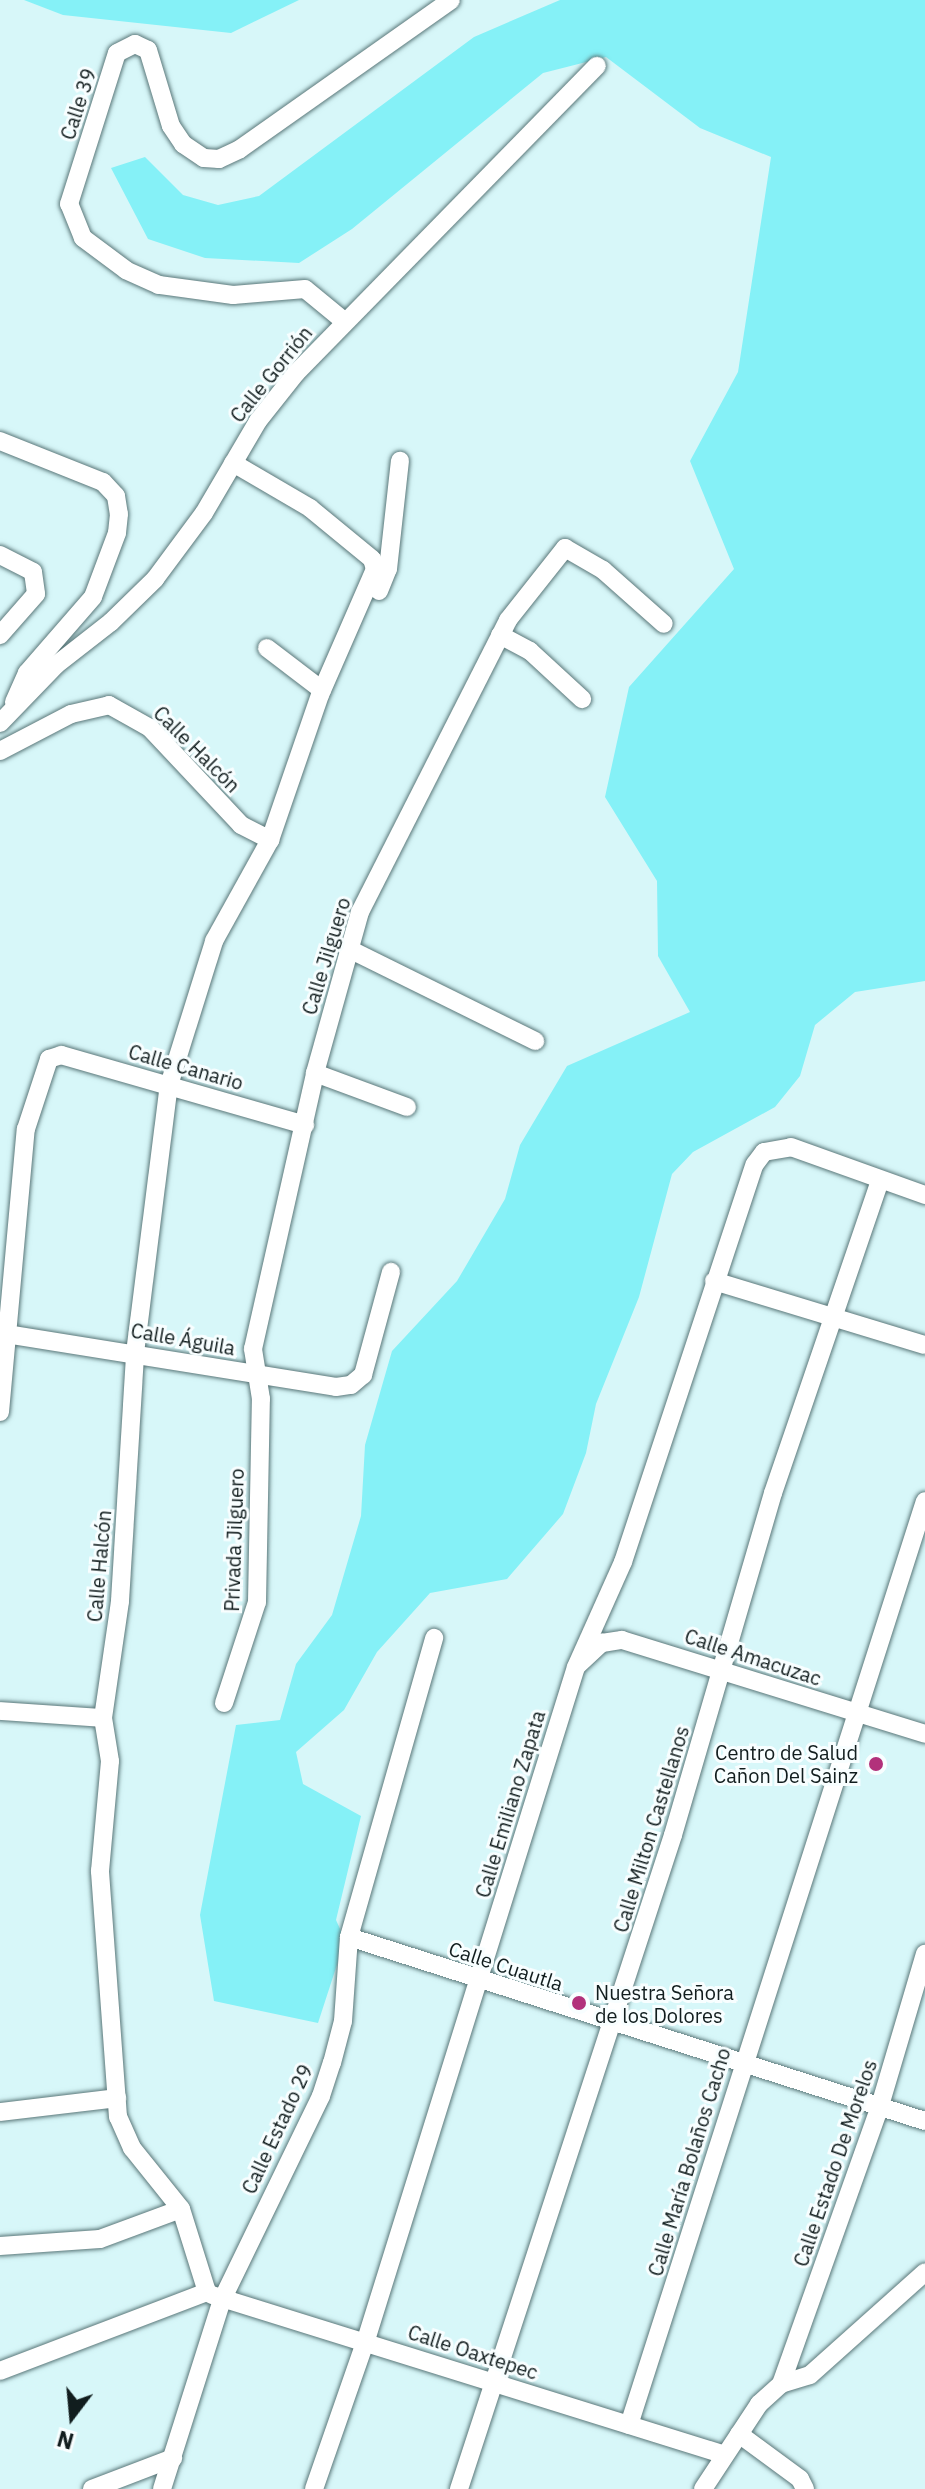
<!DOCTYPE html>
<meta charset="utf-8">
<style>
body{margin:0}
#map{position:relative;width:925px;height:2489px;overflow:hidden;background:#d7f7f9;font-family:"IBM Plex Sans",sans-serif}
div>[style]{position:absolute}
.green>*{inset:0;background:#85f1f7}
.roads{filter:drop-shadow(0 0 2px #5a7779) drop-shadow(0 0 2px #5a7779)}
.minor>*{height:18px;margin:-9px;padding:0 9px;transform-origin:9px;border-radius:9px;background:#fff}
.dots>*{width:22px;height:22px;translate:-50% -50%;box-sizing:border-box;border:4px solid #f8feff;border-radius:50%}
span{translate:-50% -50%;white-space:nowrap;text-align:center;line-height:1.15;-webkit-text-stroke:6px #f8feff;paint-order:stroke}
.street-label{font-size:20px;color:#111d1e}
.poi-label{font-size:20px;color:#111d1e}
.right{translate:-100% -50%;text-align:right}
.left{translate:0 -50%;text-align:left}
.north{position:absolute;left:32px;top:2377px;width:80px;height:80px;-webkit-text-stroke:6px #f8feff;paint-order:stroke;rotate:196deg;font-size:22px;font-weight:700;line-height:32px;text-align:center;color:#111d1e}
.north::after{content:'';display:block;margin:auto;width:28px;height:36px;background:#111d1e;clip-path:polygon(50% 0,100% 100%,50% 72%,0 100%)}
</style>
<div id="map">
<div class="green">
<div style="clip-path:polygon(24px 0,299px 0,231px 33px,63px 15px)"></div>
<div style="clip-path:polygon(560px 0,925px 0,925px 981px,855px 992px,815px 1025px,800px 1076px,775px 1107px,693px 1152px,672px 1174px,639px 1297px,596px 1404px,586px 1453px,563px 1514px,507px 1579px,430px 1593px,377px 1652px,344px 1710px,296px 1752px,303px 1784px,361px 1816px,336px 1920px,345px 1940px,318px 2023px,214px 2001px,200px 1915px,236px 1725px,280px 1720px,296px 1664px,332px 1615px,361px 1516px,365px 1445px,392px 1351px,457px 1281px,505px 1199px,520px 1145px,567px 1066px,690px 1012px,658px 956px,657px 881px,605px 797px,629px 687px,734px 569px,690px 461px,738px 372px,771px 157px,700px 128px,606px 57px,543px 73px,352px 229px,299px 263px,205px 258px,148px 239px,111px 168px,145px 157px,183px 195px,218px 205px,259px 196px,474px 37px)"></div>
</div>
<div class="roads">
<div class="minor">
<div style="left:344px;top:321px;width:50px;rotate:-140.6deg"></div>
<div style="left:305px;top:289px;width:72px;rotate:175.2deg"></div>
<div style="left:233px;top:295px;width:75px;rotate:-172.3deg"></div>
<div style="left:159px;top:285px;width:36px;rotate:-156deg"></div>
<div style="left:126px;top:270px;width:54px;rotate:-143.3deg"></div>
<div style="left:83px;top:238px;width:37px;rotate:-112deg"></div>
<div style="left:69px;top:204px;width:158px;rotate:-72.4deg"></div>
<div style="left:117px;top:53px;width:20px;rotate:-27deg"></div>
<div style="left:135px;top:44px;width:14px;rotate:25deg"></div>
<div style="left:148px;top:50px;width:79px;rotate:73.2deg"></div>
<div style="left:171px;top:126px;width:22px;rotate:56deg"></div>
<div style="left:183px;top:144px;width:25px;rotate:34deg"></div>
<div style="left:204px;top:158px;width:15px;rotate:4deg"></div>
<div style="left:219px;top:159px;width:23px;rotate:-25deg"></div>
<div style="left:240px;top:149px;width:258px;rotate:-35.2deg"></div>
<div style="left:0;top:441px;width:111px;rotate:21.7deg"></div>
<div style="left:103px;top:482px;width:19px;rotate:47deg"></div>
<div style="left:116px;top:496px;width:18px;rotate:81deg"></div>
<div style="left:119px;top:514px;width:19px;rotate:96deg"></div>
<div style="left:117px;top:533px;width:68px;rotate:110.6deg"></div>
<div style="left:93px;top:597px;width:101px;rotate:131deg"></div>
<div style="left:27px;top:673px;width:32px;rotate:114deg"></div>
<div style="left:0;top:555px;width:37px;rotate:27deg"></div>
<div style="left:33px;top:572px;width:22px;rotate:82deg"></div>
<div style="left:36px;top:594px;width:55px;rotate:131.3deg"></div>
<div style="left:379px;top:591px;width:24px;rotate:-68deg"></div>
<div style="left:388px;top:569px;width:109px;rotate:-83.7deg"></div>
<div style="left:500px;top:635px;width:34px;rotate:28deg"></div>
<div style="left:530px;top:651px;width:71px;rotate:42.7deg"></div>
<div style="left:267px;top:648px;width:69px;rotate:37.4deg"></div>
<div style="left:0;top:723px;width:81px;rotate:-46deg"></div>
<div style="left:56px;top:665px;width:70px;rotate:-38deg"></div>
<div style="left:111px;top:622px;width:62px;rotate:-44.3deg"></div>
<div style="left:155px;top:579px;width:82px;rotate:-53.4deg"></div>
<div style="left:204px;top:513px;width:107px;rotate:-59.6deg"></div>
<div style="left:258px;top:421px;width:61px;rotate:-51.6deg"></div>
<div style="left:296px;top:373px;width:430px;rotate:-45.6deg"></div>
<div style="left:0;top:751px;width:80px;rotate:-27.5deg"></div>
<div style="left:71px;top:714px;width:39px;rotate:-13deg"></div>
<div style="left:109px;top:705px;width:47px;rotate:29.3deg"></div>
<div style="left:150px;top:728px;width:133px;rotate:46.8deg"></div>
<div style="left:241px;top:825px;width:33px;rotate:27deg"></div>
<div style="left:347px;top:948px;width:210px;rotate:26.3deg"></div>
<div style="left:315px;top:1073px;width:98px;rotate:20.3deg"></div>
<div style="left:714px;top:1281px;width:220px;rotate:16.9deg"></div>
<div style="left:0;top:1333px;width:340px;rotate:9.1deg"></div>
<div style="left:336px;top:1387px;width:15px;rotate:-8deg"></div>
<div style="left:351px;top:1385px;width:16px;rotate:-40deg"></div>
<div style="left:363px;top:1375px;width:107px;rotate:-74.8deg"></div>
<div style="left:0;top:1412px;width:284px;rotate:-84.8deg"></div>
<div style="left:26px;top:1129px;width:74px;rotate:-71.8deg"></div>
<div style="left:49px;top:1059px;width:13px;rotate:-18deg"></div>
<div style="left:61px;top:1055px;width:254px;rotate:16deg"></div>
<div style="left:578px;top:1665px;width:33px;rotate:-43deg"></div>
<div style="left:602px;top:1643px;width:20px;rotate:-9deg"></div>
<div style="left:622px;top:1640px;width:317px;rotate:17.2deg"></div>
<div style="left:224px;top:1703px;width:106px;rotate:-71.9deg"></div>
<div style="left:257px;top:1602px;width:203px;rotate:-88.9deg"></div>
<div style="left:261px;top:1399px;width:51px;rotate:-99.1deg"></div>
<div style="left:253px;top:1349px;width:283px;rotate:-77.3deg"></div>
<div style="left:315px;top:1073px;width:167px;rotate:-74.4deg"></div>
<div style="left:360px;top:912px;width:327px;rotate:-63.1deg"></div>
<div style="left:508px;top:620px;width:92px;rotate:-51.6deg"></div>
<div style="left:565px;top:548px;width:44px;rotate:30.1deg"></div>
<div style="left:603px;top:570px;width:81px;rotate:41.5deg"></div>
<div style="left:0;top:1711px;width:103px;rotate:3.9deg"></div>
<div style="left:349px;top:1937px;width:605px;rotate:17.72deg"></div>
<div style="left:0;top:2112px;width:118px;rotate:-6.8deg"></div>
<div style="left:0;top:2246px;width:100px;rotate:-4deg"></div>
<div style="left:100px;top:2239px;width:86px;rotate:-20.3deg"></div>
<div style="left:207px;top:2292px;width:87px;rotate:-107.4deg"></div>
<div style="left:181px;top:2209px;width:78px;rotate:-128.8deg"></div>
<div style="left:132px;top:2148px;width:34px;rotate:-114deg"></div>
<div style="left:118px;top:2117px;width:247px;rotate:-94.2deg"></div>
<div style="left:100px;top:1871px;width:110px;rotate:-84.8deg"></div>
<div style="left:110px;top:1761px;width:44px;rotate:-99.2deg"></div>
<div style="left:103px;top:1718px;width:118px;rotate:-81.7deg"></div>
<div style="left:120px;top:1601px;width:248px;rotate:-86.5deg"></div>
<div style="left:135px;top:1353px;width:270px;rotate:-82.8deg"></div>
<div style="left:169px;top:1085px;width:151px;rotate:-72.6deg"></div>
<div style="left:214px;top:941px;width:115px;rotate:-61deg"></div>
<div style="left:270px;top:840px;width:153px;rotate:-71deg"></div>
<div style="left:320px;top:695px;width:137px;rotate:-66.4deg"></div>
<div style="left:375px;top:569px;width:10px;rotate:-107deg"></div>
<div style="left:372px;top:559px;width:80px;rotate:-140.6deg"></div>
<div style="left:310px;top:508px;width:89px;rotate:-149.7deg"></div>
<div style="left:212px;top:2295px;width:537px;rotate:17.32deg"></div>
<div style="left:0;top:2371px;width:222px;rotate:-20.9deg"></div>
<div style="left:781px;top:2384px;width:292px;rotate:-70.4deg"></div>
<div style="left:879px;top:2109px;width:162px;rotate:-73.5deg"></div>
<div style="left:629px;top:2425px;width:970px;rotate:-72.24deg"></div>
<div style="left:739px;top:2434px;width:76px;rotate:36.4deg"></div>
<div style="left:800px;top:2479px;width:11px;rotate:63deg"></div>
<div style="left:92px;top:2489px;width:87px;rotate:-20.9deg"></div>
<div style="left:162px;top:2489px;width:198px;rotate:-72.4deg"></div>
<div style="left:222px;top:2300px;width:227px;rotate:-64.1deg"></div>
<div style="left:321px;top:2096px;width:35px;rotate:-72deg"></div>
<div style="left:332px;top:2063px;width:43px;rotate:-75.3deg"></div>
<div style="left:343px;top:2021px;width:84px;rotate:-85.9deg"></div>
<div style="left:349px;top:1937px;width:311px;rotate:-74.1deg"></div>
<div style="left:314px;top:2489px;width:158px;rotate:-70.8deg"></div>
<div style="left:366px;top:2340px;width:705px;rotate:-72.67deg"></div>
<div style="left:576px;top:1667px;width:115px;rotate:-65.9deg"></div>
<div style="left:623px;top:1562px;width:419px;rotate:-71.7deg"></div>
<div style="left:755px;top:1164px;width:15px;rotate:-53deg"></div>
<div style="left:764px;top:1152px;width:27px;rotate:-10deg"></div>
<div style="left:791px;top:1147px;width:142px;rotate:19.7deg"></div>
<div style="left:459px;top:2489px;width:688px;rotate:-71.88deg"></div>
<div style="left:673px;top:1835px;width:356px;rotate:-73.7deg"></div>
<div style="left:773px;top:1493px;width:331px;rotate:-71.1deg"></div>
<div style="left:703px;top:2489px;width:102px;rotate:-56.6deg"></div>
<div style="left:759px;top:2404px;width:30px;rotate:-42deg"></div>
<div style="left:781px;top:2384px;width:30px;rotate:-17deg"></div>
<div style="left:810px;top:2375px;width:154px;rotate:-41.8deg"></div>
</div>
</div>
<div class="dots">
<div style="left:876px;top:1764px;background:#b2317b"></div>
<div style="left:579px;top:2003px;background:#b2317b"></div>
</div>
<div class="street-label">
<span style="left:78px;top:104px;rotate:-72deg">Calle 39</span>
<span style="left:271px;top:374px;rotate:-51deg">Calle Gorrión</span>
<span style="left:197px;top:749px;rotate:45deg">Calle Halcón</span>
<span style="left:326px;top:956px;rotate:-73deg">Calle Jilguero</span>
<span style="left:186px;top:1067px;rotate:16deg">Calle Canario</span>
<span style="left:183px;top:1339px;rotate:10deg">Calle Águila</span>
<span style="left:234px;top:1540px;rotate:-88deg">Privada Jilguero</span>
<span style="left:99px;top:1566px;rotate:-85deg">Calle Halcón</span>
<span style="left:753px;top:1657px;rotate:18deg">Calle Amacuzac</span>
<span style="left:510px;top:1804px;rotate:-73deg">Calle Emiliano Zapata</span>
<span style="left:651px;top:1829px;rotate:-73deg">Calle Milton Castellanos</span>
<span style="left:506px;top:1966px;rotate:18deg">Calle Cuautla</span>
<span style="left:277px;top:2129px;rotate:-65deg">Calle Estado 29</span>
<span style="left:689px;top:2162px;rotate:-73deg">Calle María Bolaños Cacho</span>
<span style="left:835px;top:2163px;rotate:-71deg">Calle Estado De Morelos</span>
<span style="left:473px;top:2352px;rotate:18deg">Calle Oaxtepec</span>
</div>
<div class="poi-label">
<span class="right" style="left:858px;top:1764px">Centro de Salud<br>Cañon Del Sainz</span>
<span class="left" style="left:595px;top:2004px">Nuestra Señora<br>de los Dolores</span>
</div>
<div class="north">N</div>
</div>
